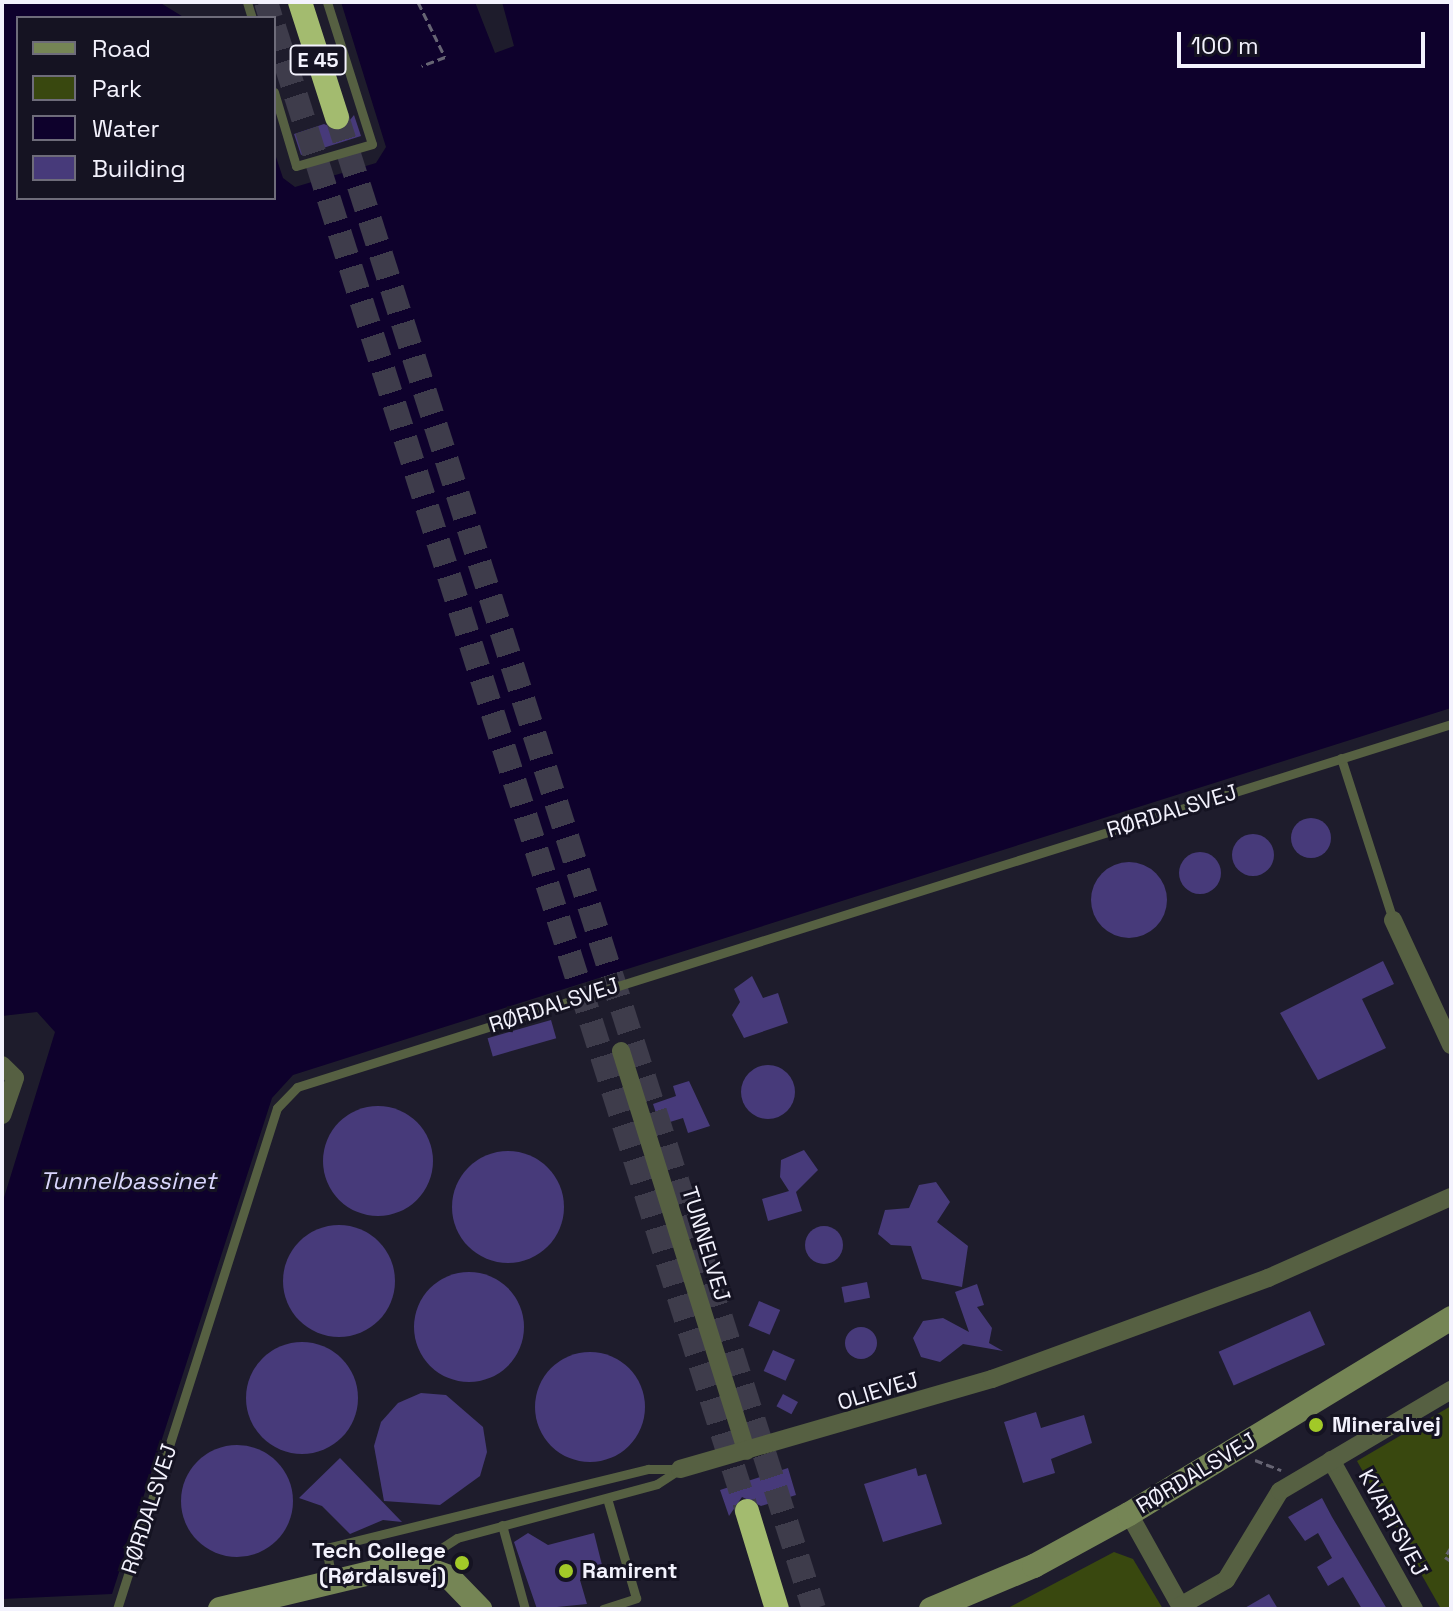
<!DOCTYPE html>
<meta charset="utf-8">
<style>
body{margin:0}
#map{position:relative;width:1453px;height:1611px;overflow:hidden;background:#1e1c2c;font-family:"Space Grotesk",sans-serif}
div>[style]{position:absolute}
.green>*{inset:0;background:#39480f}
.water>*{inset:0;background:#0e012c}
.building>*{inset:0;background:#473a7a;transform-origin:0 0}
.round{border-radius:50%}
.highway-tunnel>*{height:24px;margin-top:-12px;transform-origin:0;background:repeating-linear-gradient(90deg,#3e3c4b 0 24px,transparent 0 36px)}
.path>*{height:3px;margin-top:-1.5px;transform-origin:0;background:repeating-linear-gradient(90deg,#666473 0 8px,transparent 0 12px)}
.lane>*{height:9px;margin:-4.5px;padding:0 4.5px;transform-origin:4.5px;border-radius:4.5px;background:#566042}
.street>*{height:18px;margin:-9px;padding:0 9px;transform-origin:9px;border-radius:9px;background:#566042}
.secondary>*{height:24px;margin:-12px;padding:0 12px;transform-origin:12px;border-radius:12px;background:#758555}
.highway>*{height:24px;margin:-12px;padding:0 12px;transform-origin:12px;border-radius:12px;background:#a3bb6f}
.dots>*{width:22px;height:22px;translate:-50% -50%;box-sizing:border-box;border:4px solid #151322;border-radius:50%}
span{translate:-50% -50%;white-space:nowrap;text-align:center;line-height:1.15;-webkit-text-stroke:6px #151322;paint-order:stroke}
.shield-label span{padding:2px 6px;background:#151322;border:2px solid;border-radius:6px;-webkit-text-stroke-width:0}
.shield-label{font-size:20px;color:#f3f2fd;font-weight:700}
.street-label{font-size:22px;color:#f3f2fd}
.poi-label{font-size:22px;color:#f3f2fd;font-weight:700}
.left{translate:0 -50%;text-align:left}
.right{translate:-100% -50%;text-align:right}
.water-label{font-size:24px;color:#d9d5fc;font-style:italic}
.frame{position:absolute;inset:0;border:4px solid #f3f2fd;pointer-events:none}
.legend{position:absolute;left:16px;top:16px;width:260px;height:184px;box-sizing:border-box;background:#151322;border:2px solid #6e6c7a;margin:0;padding:10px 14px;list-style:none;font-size:24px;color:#f3f2fd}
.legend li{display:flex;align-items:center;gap:16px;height:40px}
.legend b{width:40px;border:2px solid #6e6c7a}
.scale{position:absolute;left:1177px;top:32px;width:248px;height:36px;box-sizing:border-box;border:4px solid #f3f2fd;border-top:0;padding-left:10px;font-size:24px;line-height:28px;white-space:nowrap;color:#f3f2fd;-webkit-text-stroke:6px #151322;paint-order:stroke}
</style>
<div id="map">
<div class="green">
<div style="clip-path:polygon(1451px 1406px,1451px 1609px,1441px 1609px,1357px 1461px)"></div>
<div style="clip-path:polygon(1114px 1552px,1133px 1559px,1163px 1609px,1006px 1609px)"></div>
</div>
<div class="water">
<div style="clip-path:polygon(2px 2px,159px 2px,185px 18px,18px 18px,18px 198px,274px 198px,274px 151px,283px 178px,295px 187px,376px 163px,386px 147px,341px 2px,475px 2px,495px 53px,514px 46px,502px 2px,1451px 2px,1451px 708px,293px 1075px,272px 1098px,112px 1594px,2px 1599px,2px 1204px,55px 1032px,37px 1012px,2px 1016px)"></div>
</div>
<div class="building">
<div style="clip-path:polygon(354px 115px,361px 136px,301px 155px,294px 134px,324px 124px,341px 131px)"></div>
<div class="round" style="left:1291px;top:818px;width:40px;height:40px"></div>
<div class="round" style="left:1232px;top:834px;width:42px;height:42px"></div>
<div class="round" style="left:1179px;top:852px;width:42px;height:42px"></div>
<div class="round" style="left:1091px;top:862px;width:76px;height:76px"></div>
<div style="clip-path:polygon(1383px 961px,1394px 984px,1362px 999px,1386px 1048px,1318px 1080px,1280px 1013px)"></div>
<div style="clip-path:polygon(752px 976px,763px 998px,778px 993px,788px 1023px,744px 1038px,732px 1015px,740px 1002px,734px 989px)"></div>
<div style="left:551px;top:1020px;width:19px;height:66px;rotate:74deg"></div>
<div class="round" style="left:741px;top:1065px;width:54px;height:54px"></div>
<div style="clip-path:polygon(689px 1081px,710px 1126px,688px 1133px,683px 1118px,660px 1125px,653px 1104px,676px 1096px,673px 1086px)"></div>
<div class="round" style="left:323px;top:1106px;width:110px;height:110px"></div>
<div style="clip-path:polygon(804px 1150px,818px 1170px,796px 1192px,802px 1211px,768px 1221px,762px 1199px,789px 1191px,780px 1177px,781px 1160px)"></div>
<div class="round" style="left:452px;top:1151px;width:112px;height:112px"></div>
<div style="clip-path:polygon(936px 1182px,950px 1202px,937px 1222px,968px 1246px,962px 1287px,922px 1279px,911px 1246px,891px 1245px,878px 1234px,885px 1210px,909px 1208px,919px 1185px)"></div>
<div class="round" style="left:283px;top:1225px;width:112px;height:112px"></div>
<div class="round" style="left:805px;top:1226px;width:38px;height:38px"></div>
<div class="round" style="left:414px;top:1272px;width:110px;height:110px"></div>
<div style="left:867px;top:1282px;width:16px;height:26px;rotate:79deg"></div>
<div style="clip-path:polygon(977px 1284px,984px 1305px,977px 1307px,992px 1328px,989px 1343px,1003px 1351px,963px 1344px,940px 1362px,921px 1357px,913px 1338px,923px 1321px,943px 1318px,969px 1332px,955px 1292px)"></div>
<div style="left:759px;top:1301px;width:23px;height:27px;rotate:23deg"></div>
<div style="left:1310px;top:1311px;width:37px;height:100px;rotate:66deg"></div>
<div class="round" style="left:845px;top:1327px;width:32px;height:32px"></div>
<div class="round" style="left:246px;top:1342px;width:112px;height:112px"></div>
<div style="left:773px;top:1350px;width:24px;height:23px;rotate:24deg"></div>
<div class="round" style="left:535px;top:1352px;width:110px;height:110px"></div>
<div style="clip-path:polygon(421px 1393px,446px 1395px,483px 1427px,487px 1452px,480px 1476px,440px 1505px,384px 1501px,374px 1446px,381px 1422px,398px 1403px)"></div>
<div style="left:783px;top:1394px;width:17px;height:14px;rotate:28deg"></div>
<div style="clip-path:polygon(1036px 1412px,1041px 1428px,1084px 1415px,1092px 1443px,1051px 1459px,1055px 1473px,1023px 1483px,1004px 1422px)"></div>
<div class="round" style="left:181px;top:1445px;width:112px;height:112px"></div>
<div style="clip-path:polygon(340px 1458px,402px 1522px,383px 1520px,350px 1534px,322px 1506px,299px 1498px)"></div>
<div style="clip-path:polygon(788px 1468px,796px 1495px,761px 1506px,742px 1497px,729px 1516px,720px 1490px)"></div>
<div style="clip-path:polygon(916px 1468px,918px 1476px,926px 1474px,942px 1524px,883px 1542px,864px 1484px)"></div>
<div style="clip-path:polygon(1322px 1498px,1332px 1517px,1387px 1609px,1362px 1609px,1343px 1577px,1328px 1586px,1317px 1567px,1332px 1558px,1318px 1533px,1305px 1541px,1288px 1517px)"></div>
<div style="clip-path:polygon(528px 1533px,548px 1545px,594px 1533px,604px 1573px,580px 1580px,587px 1604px,537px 1609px,514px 1542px)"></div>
<div style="clip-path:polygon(1269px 1594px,1278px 1609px,1243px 1609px)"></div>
</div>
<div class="highway-tunnel">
<div style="left:266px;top:2px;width:17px;rotate:73deg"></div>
<div style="left:274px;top:27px;width:1558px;rotate:72.32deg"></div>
<div style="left:337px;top:117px;width:1566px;rotate:72.27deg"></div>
</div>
<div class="path">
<div style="left:418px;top:2px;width:61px;rotate:63.9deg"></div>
<div style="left:445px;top:57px;width:25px;rotate:159deg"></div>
<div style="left:1255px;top:1460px;width:28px;rotate:21deg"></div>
<div style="left:1451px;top:1466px;width:3px;rotate:90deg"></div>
<div style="left:1451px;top:1547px;width:12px;rotate:121deg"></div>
<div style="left:1445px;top:1557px;width:7px;rotate:34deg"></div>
</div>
<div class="lane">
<div style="left:247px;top:2px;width:17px;rotate:73deg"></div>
<div style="left:274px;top:92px;width:77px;rotate:73.4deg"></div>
<div style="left:296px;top:166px;width:79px;rotate:-16.1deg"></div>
<div style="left:372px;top:144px;width:149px;rotate:-107.6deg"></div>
<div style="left:1341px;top:758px;width:170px;rotate:72.2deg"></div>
<div style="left:502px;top:1525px;width:87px;rotate:74.7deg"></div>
<div style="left:433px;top:1569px;width:21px;rotate:-71deg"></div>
<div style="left:440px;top:1549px;width:20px;rotate:-33deg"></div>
<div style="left:457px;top:1538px;width:207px;rotate:-15.1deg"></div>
<div style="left:657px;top:1484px;width:27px;rotate:-33deg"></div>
<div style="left:332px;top:1579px;width:32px;rotate:-101deg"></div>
<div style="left:326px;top:1548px;width:332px;rotate:-13.8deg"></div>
<div style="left:648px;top:1469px;width:32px"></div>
<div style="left:117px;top:1609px;width:526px;rotate:-72.29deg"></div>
<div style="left:277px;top:1108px;width:29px;rotate:-46deg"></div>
<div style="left:297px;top:1087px;width:1210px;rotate:-17.46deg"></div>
<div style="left:603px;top:1609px;width:35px;rotate:-18deg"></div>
<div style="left:636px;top:1598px;width:104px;rotate:-106.2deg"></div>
</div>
<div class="street">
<div style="left:1393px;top:920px;width:138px;rotate:65.1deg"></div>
<div style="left:621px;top:1051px;width:419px;rotate:72.6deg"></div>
<div style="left:2px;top:1065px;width:18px;rotate:45deg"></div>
<div style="left:15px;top:1078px;width:39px;rotate:109deg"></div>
<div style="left:1331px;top:1460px;width:171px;rotate:60.9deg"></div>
<div style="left:680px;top:1469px;width:325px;rotate:-16.1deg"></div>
<div style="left:992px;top:1379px;width:294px;rotate:-20.1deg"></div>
<div style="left:1268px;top:1278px;width:200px;rotate:-23.9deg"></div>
<div style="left:1129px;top:1514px;width:109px;rotate:60.8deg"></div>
<div style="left:1180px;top:1606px;width:53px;rotate:-29.5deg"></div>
<div style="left:1226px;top:1580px;width:104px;rotate:-58.8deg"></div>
<div style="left:1280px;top:1491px;width:199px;rotate:-30.6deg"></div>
</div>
<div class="secondary">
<div style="left:220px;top:1609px;width:196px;rotate:-13.5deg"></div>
<div style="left:411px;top:1563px;width:40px;rotate:20.2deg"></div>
<div style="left:449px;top:1577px;width:45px;rotate:45.9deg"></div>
<div style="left:931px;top:1609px;width:112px;rotate:-22.7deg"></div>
<div style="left:1034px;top:1566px;width:108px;rotate:-28.7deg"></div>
<div style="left:1129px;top:1514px;width:377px;rotate:-31.3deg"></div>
</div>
<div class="highway">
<div style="left:300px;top:2px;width:121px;rotate:72.2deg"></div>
<div style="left:747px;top:1511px;width:102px;rotate:73deg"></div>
</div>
<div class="dots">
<div style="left:1316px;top:1425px;background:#a2c928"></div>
<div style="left:462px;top:1563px;background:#a2c928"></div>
<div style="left:566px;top:1571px;background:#a2c928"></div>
</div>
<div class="shield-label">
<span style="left:318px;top:60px">E 45</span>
</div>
<div class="street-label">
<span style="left:1172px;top:811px;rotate:-17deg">RØRDALSVEJ</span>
<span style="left:554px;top:1005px;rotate:-18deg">RØRDALSVEJ</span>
<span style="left:706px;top:1244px;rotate:73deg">TUNNELVEJ</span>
<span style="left:878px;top:1391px;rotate:-17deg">OLIEVEJ</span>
<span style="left:1196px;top:1473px;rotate:-31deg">RØRDALSVEJ</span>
<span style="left:149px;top:1509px;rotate:-72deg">RØRDALSVEJ</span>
<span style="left:1393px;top:1523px;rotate:61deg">KVARTSVEJ</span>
</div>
<div class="poi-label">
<span class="left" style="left:1332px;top:1425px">Mineralvej</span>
<span class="right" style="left:446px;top:1563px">Tech College<br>(Rørdalsvej)</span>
<span class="left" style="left:582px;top:1571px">Ramirent</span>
</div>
<div class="water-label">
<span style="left:128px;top:1181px">Tunnelbassinet</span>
</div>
<div class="frame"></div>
<ul class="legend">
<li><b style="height:10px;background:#758555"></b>Road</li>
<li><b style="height:22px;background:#39480f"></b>Park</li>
<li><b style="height:22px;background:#0e012c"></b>Water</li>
<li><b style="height:22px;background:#473a7a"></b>Building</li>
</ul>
<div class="scale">100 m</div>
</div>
